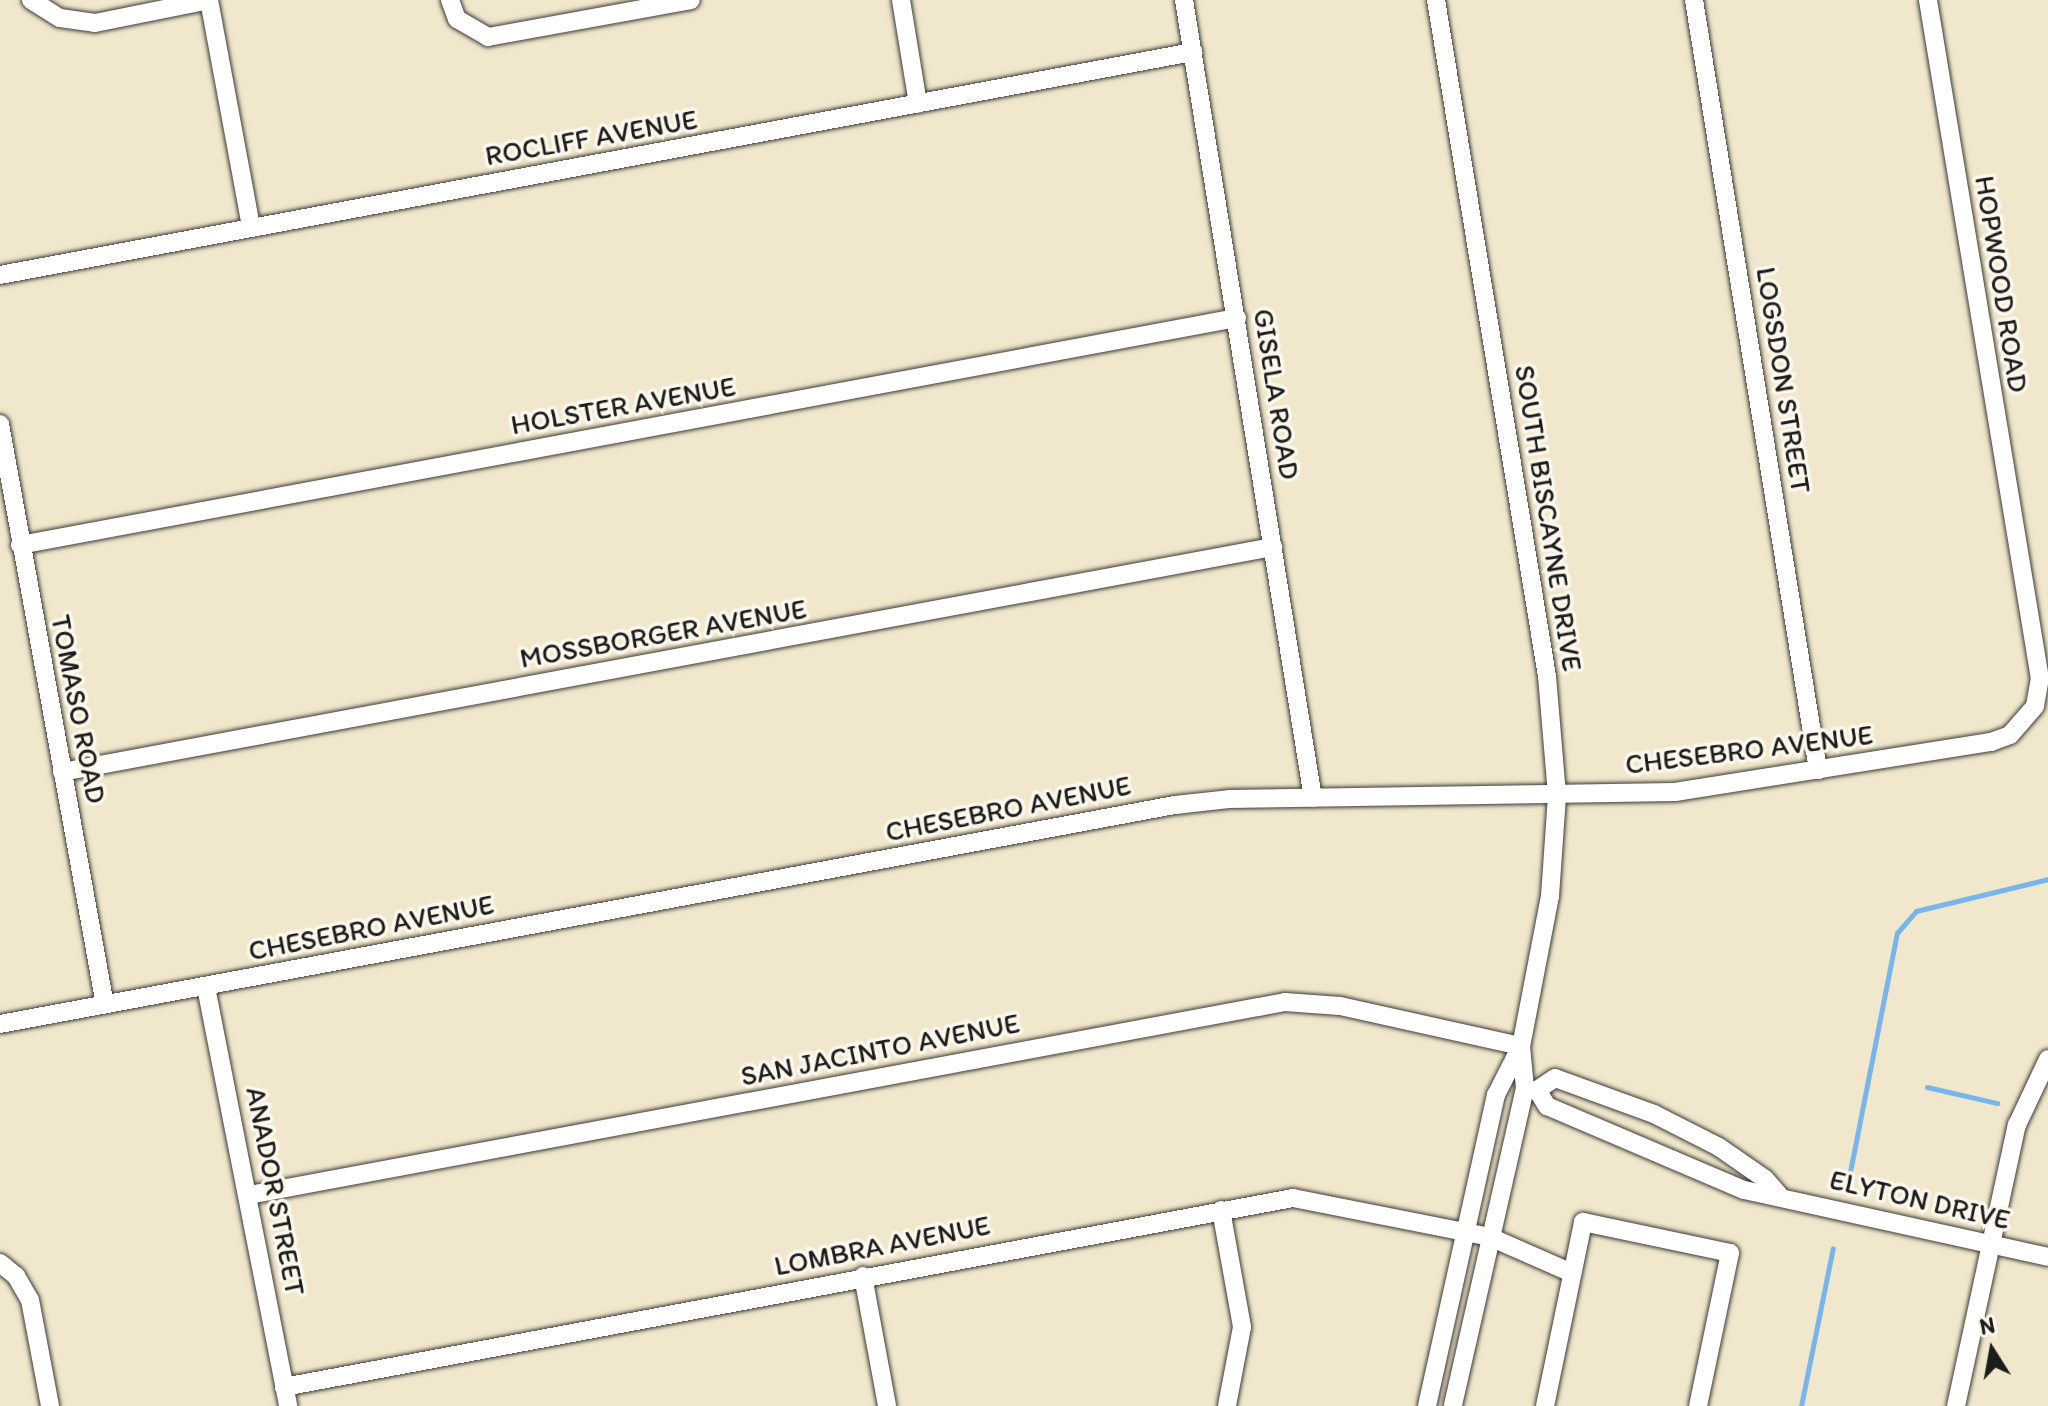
<!DOCTYPE html>
<style>
body{margin:0}
#map{position:relative;width:2048px;height:1406px;overflow:hidden;background:#f1e7cc;font-family:Itim,sans-serif}
div>[style]{position:absolute}
.stream>*{height:5px;margin:-2.5px;padding:0 2.5px;transform-origin:2.5px;border-radius:2.5px;background:#78b5eb}
.roads{filter:drop-shadow(0 0 2px #3c3a36) drop-shadow(0 0 2px #3c3a36)}
.minor>*{height:18px;margin:-9px;padding:0 9px;transform-origin:9px;border-radius:9px;background:#fff}
span{translate:-50% -50%;white-space:nowrap;text-align:center;line-height:1.15;-webkit-text-stroke:7px #fbf7ec;paint-order:stroke}
.street-label{font-size:28px;color:#1c1c1c}
.north{position:absolute;left:1952px;top:1310px;width:80px;height:80px;-webkit-text-stroke:6px #fbf7ec;paint-order:stroke;rotate:349deg;font-size:22px;font-weight:700;line-height:32px;text-align:center;color:#1c1c1c}
.north::after{content:'';display:block;margin:auto;width:28px;height:36px;background:#1c1c1c;clip-path:polygon(50% 0,100% 100%,50% 72%,0 100%)}
</style>
<div id="map">
<div class="stream">
<div style="left:1927px;top:1087px;width:72px;rotate:12.9deg"></div>
<div style="left:1849px;top:1177px;width:249px;rotate:-78.9deg"></div>
<div style="left:1897px;top:933px;width:29px;rotate:-49deg"></div>
<div style="left:1916px;top:911px;width:136px;rotate:-13.6deg"></div>
<div style="left:1801px;top:1406px;width:161px;rotate:-78.6deg"></div>
</div>
<div class="roads">
<div class="minor">
<div style="left:31px;top:0;width:34px;rotate:32deg"></div>
<div style="left:60px;top:18px;width:35px;rotate:8deg"></div>
<div style="left:95px;top:23px;width:116px;rotate:-11.4deg"></div>
<div style="left:209px;top:0;width:231px;rotate:79.5deg"></div>
<div style="left:450px;top:0;width:20px;rotate:70deg"></div>
<div style="left:457px;top:19px;width:36px;rotate:30deg"></div>
<div style="left:488px;top:37px;width:206px;rotate:-10.3deg"></div>
<div style="left:901px;top:0;width:105px;rotate:80.7deg"></div>
<div style="left:1184px;top:0;width:808px;rotate:80.82deg"></div>
<div style="left:1436px;top:0;width:685px;rotate:80.68deg"></div>
<div style="left:1547px;top:676px;width:120px;rotate:85.2deg"></div>
<div style="left:1557px;top:796px;width:100px;rotate:94deg"></div>
<div style="left:1550px;top:896px;width:153px;rotate:100.9deg"></div>
<div style="left:1521px;top:1046px;width:42px;rotate:84.6deg"></div>
<div style="left:1525px;top:1088px;width:326px;rotate:102.8deg"></div>
<div style="left:1694px;top:0;width:780px;rotate:80.85deg"></div>
<div style="left:0;top:275px;width:1214px;rotate:-10.59deg"></div>
<div style="left:0;top:424px;width:590px;rotate:79.76deg"></div>
<div style="left:20px;top:545px;width:1238px;rotate:-10.57deg"></div>
<div style="left:62px;top:772px;width:1232px;rotate:-10.53deg"></div>
<div style="left:206px;top:987px;width:427px;rotate:78.9deg"></div>
<div style="left:0;top:1024px;width:1195px;rotate:-10.56deg"></div>
<div style="left:1175px;top:805px;width:54px;rotate:-6.3deg"></div>
<div style="left:1229px;top:799px;width:446px;rotate:-0.9deg"></div>
<div style="left:1675px;top:792px;width:320px;rotate:-9deg"></div>
<div style="left:1991px;top:742px;width:20px;rotate:-20deg"></div>
<div style="left:2010px;top:735px;width:38px;rotate:-49deg"></div>
<div style="left:2035px;top:706px;width:27px;rotate:-80deg"></div>
<div style="left:2040px;top:679px;width:688px;rotate:-99.37deg"></div>
<div style="left:249px;top:1195px;width:1054px;rotate:-10.55deg"></div>
<div style="left:1285px;top:1002px;width:55px;rotate:4.2deg"></div>
<div style="left:1340px;top:1006px;width:185px;rotate:12.5deg"></div>
<div style="left:1779px;top:1195px;width:21px;rotate:-131deg"></div>
<div style="left:1765px;top:1179px;width:56px;rotate:-145.2deg"></div>
<div style="left:1719px;top:1147px;width:73px;rotate:-153.1deg"></div>
<div style="left:1654px;top:1114px;width:105px;rotate:-160deg"></div>
<div style="left:1555px;top:1078px;width:22px;rotate:146deg"></div>
<div style="left:1537px;top:1090px;width:19px;rotate:58deg"></div>
<div style="left:1547px;top:1106px;width:214px;rotate:23.1deg"></div>
<div style="left:1744px;top:1190px;width:311px;rotate:12.4deg"></div>
<div style="left:1221px;top:1210px;width:119px;rotate:79.8deg"></div>
<div style="left:1242px;top:1327px;width:80px;rotate:100.8deg"></div>
<div style="left:0;top:1263px;width:21px;rotate:39deg"></div>
<div style="left:16px;top:1276px;width:28px;rotate:60deg"></div>
<div style="left:30px;top:1300px;width:108px;rotate:79.3deg"></div>
<div style="left:863px;top:1276px;width:132px;rotate:79.5deg"></div>
<div style="left:284px;top:1387px;width:1027px;rotate:-10.61deg"></div>
<div style="left:1293px;top:1198px;width:201px;rotate:11.2deg"></div>
<div style="left:1490px;top:1237px;width:90px;rotate:23.7deg"></div>
<div style="left:1427px;top:1406px;width:319px;rotate:-77.5deg"></div>
<div style="left:1496px;top:1095px;width:55px;rotate:-63deg"></div>
<div style="left:1545px;top:1406px;width:188px;rotate:-78.3deg"></div>
<div style="left:1583px;top:1222px;width:150px;rotate:11.9deg"></div>
<div style="left:1730px;top:1253px;width:156px;rotate:101.8deg"></div>
<div style="left:1956px;top:1406px;width:288px;rotate:-77.8deg"></div>
<div style="left:2017px;top:1125px;width:73px;rotate:-64.8deg"></div>
</div>
</div>
<div class="street-label">
<span style="left:591px;top:137px;rotate:-10deg">ROCLIFF AVENUE</span>
<span style="left:2002px;top:284px;rotate:81deg">HOPWOOD ROAD</span>
<span style="left:1784px;top:380px;rotate:81deg">LOGSDON STREET</span>
<span style="left:1277px;top:394px;rotate:81deg">GISELA ROAD</span>
<span style="left:623px;top:405px;rotate:-10deg">HOLSTER AVENUE</span>
<span style="left:1549px;top:518px;rotate:81deg">SOUTH BISCAYNE DRIVE</span>
<span style="left:663px;top:633px;rotate:-10deg">MOSSBORGER AVENUE</span>
<span style="left:79px;top:709px;rotate:79deg">TOMASO ROAD</span>
<span style="left:1749px;top:749px;rotate:-7deg">CHESEBRO AVENUE</span>
<span style="left:1008px;top:808px;rotate:-11deg">CHESEBRO AVENUE</span>
<span style="left:371px;top:927px;rotate:-11deg">CHESEBRO AVENUE</span>
<span style="left:880px;top:1049px;rotate:-11deg">SAN JACINTO AVENUE</span>
<span style="left:276px;top:1191px;rotate:79deg">ANADOR STREET</span>
<span style="left:1920px;top:1199px;rotate:13deg">ELYTON DRIVE</span>
<span style="left:882px;top:1245px;rotate:-11deg">LOMBRA AVENUE</span>
</div>
<div class="north">N</div>
</div>
